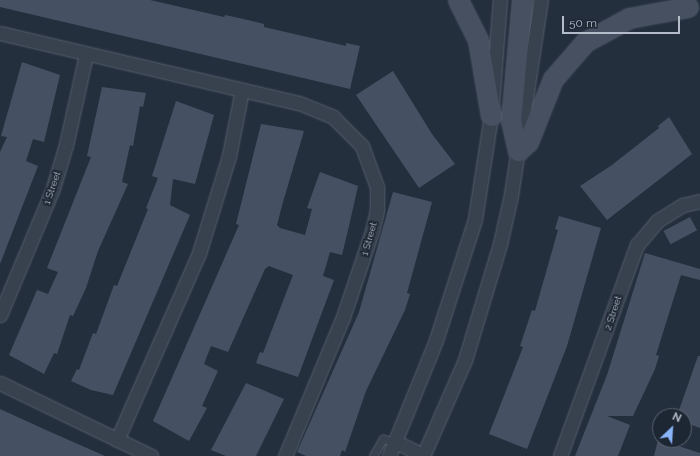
<!DOCTYPE html>
<style>
body{margin:0}
#map{position:relative;width:700px;height:456px;overflow:hidden;background:#242f3e;font-family:Raleway,sans-serif}
div>[style]{position:absolute}
.building>*{inset:0;background:#455162;transform-origin:0 0}
.roads{filter:drop-shadow(0 0 1px #565f6c) drop-shadow(0 0 1px #565f6c)}
.lane>*{height:7px;margin:-3.5px;padding:0 3.5px;transform-origin:3.5px;border-radius:3.5px;background:#38414e}
.street>*{height:13px;margin:-6.5px;padding:0 6.5px;transform-origin:6.5px;border-radius:6.5px;background:#38414e}
.secondary>*{height:19px;margin:-9.5px;padding:0 9.5px;transform-origin:9.5px;border-radius:9.5px;background:#465061}
span{translate:-50% -50%;white-space:nowrap;text-align:center;line-height:1.15;-webkit-text-stroke:3.5px #1d2633;paint-order:stroke}
.street-label{font-size:10px;color:#b4bcc9}
.north{position:absolute;left:652px;top:408px;width:40px;height:40px;box-sizing:border-box;background:#1d2633;border:1px solid #59626f;border-radius:50%;rotate:25deg;font-size:11px;font-weight:700;line-height:16px;text-align:center;color:#b4bcc9}
.north::after{content:'';display:block;margin:auto;width:14px;height:18px;background:#8ab4f8;clip-path:polygon(50% 0,100% 100%,50% 72%,0 100%)}
.scale{position:absolute;left:562px;top:16px;width:118px;height:18px;box-sizing:border-box;border:2px solid #b4bcc9;border-top:0;padding-left:5px;font-size:12px;line-height:14px;white-space:nowrap;color:#b4bcc9;-webkit-text-stroke:3px #1d2633;paint-order:stroke}
</style>
<div id="map">
<div class="building">
<div style="clip-path:polygon(0 0,150px 0,224px 17px,225px 15px,239px 18px,264px 24px,264px 27px,346px 46px,346px 43px,360px 46px,350px 89px,0 7px)"></div>
<div style="clip-path:polygon(22px 62px,60px 75px,44px 142px,33px 139px,26px 161px,38px 166px,0 264px,0 152px,7px 137px,1px 136px)"></div>
<div style="clip-path:polygon(393px 71px,432px 134px,455px 164px,419px 188px,356px 95px)"></div>
<div style="clip-path:polygon(102px 87px,146px 93px,143px 107px,140px 106px,133px 146px,130px 145px,122px 182px,128px 184px,98px 251px,86px 288px,73px 316px,70px 315px,57px 354px,54px 353px,44px 374px,9px 355px,37px 290px,48px 294px,58px 272px,47px 268px,91px 157px,87px 156px)"></div>
<div style="clip-path:polygon(176px 101px,214px 115px,195px 184px,173px 179px,170px 205px,190px 215px,113px 395px,91px 390px,71px 381px,77px 369px,79px 370px,93px 333px,96px 334px,114px 285px,117px 286px,148px 209px,146px 208px,158px 178px,152px 176px)"></div>
<div style="clip-path:polygon(669px 117px,692px 154px,607px 220px,580px 186px,612px 165px,659px 128px,658px 126px)"></div>
<div style="clip-path:polygon(261px 124px,304px 131px,283px 202px,277px 225px,280px 228px,305px 235px,312px 209px,307px 208px,320px 172px,358px 186px,349px 226px,342px 255px,330px 252px,323px 276px,334px 280px,298px 377px,256px 363px,260px 352px,263px 353px,293px 275px,269px 266px,265px 269px,228px 352px,211px 346px,204px 364px,218px 371px,202px 406px,207px 408px,189px 441px,153px 421px,239px 225px,236px 224px)"></div>
<div style="clip-path:polygon(393px 192px,432px 202px,407px 293px,410px 294px,405px 310px,366px 391px,345px 452px,342px 450px,340px 456px,306px 456px,297px 452px,359px 312px)"></div>
<div style="clip-path:polygon(559px 216px,601px 228px,567px 346px,527px 449px,489px 434px,523px 347px,520px 346px,532px 310px,535px 311px,558px 230px,555px 229px)"></div>
<div style="left:690px;top:217px;width:15px;height:30px;rotate:62deg"></div>
<div style="clip-path:polygon(645px 253px,700px 269px,700px 280px,681px 275px,656px 355px,659px 356px,655px 369px,633px 416px,607px 416px,630px 425px,618px 456px,575px 456px,607px 375px)"></div>
<div style="clip-path:polygon(698px 356px,700px 356px,700px 428px,684px 422px,684px 416px,677px 416px)"></div>
<div style="clip-path:polygon(246px 383px,284px 399px,256px 456px,226px 456px,211px 450px)"></div>
<div style="clip-path:polygon(0 409px,46px 430px,105px 456px,0 456px)"></div>
<div style="clip-path:polygon(659px 436px,660px 440px,700px 453px,700px 456px,654px 456px)"></div>
</div>
<div class="roads">
<div class="lane">
<div style="left:373px;top:456px;width:20px;rotate:-60deg"></div>
<div style="left:383px;top:439px;width:13px;rotate:13deg"></div>
</div>
<div class="street">
<div style="left:0;top:33px;width:307px;rotate:13.2deg"></div>
<div style="left:299px;top:103px;width:37px;rotate:22deg"></div>
<div style="left:333px;top:117px;width:41px;rotate:45deg"></div>
<div style="left:362px;top:146px;width:44px;rotate:69.9deg"></div>
<div style="left:377px;top:187px;width:23px;rotate:90deg"></div>
<div style="left:377px;top:210px;width:22px;rotate:103deg"></div>
<div style="left:372px;top:231px;width:91px;rotate:108.6deg"></div>
<div style="left:343px;top:317px;width:151px;rotate:112.6deg"></div>
<div style="left:0;top:315px;width:138px;rotate:-67.3deg"></div>
<div style="left:53px;top:188px;width:45px;rotate:-73.2deg"></div>
<div style="left:66px;top:145px;width:92px;rotate:-77.5deg"></div>
<div style="left:0;top:383px;width:168px;rotate:25.8deg"></div>
<div style="left:117px;top:440px;width:204px;rotate:-66.3deg"></div>
<div style="left:199px;top:253px;width:102px;rotate:-72.8deg"></div>
<div style="left:229px;top:156px;width:67px;rotate:-78.9deg"></div>
<div style="left:396px;top:442px;width:30px;rotate:26deg"></div>
<div style="left:389px;top:456px;width:125px;rotate:-67.9deg"></div>
<div style="left:436px;top:340px;width:127px;rotate:-72.1deg"></div>
<div style="left:475px;top:219px;width:104px;rotate:-81.2deg"></div>
<div style="left:491px;top:116px;width:116px;rotate:-85.6deg"></div>
<div style="left:423px;top:456px;width:105px;rotate:-66.4deg"></div>
<div style="left:465px;top:360px;width:121px;rotate:-73.2deg"></div>
<div style="left:500px;top:244px;width:50px;rotate:-77.3deg"></div>
<div style="left:511px;top:195px;width:197px;rotate:-81.3deg"></div>
<div style="left:560px;top:456px;width:225px;rotate:-70deg"></div>
<div style="left:637px;top:245px;width:31px;rotate:-50deg"></div>
<div style="left:657px;top:221px;width:31px;rotate:-32deg"></div>
<div style="left:683px;top:205px;width:17px;rotate:-13deg"></div>
</div>
<div class="secondary">
<div style="left:458px;top:0;width:45px;rotate:63.4deg"></div>
<div style="left:478px;top:40px;width:77px;rotate:80.3deg"></div>
<div style="left:522px;top:0;width:121px;rotate:95.2deg"></div>
<div style="left:511px;top:120px;width:32px;rotate:77deg"></div>
<div style="left:518px;top:151px;width:13px;rotate:-42deg"></div>
<div style="left:528px;top:142px;width:68px;rotate:-68.4deg"></div>
<div style="left:553px;top:79px;width:49px;rotate:-49.1deg"></div>
<div style="left:585px;top:42px;width:50px;rotate:-28.6deg"></div>
<div style="left:629px;top:18px;width:60px;rotate:-10.6deg"></div>
</div>
</div>
<div class="street-label">
<span style="left:52px;top:188px;rotate:-71deg">1 Street</span>
<span style="left:369px;top:239px;rotate:-74deg">1 Street</span>
<span style="left:613px;top:313px;rotate:-72deg">2 Street</span>
</div>
<div class="north">N</div>
<div class="scale">50 m</div>
</div>
